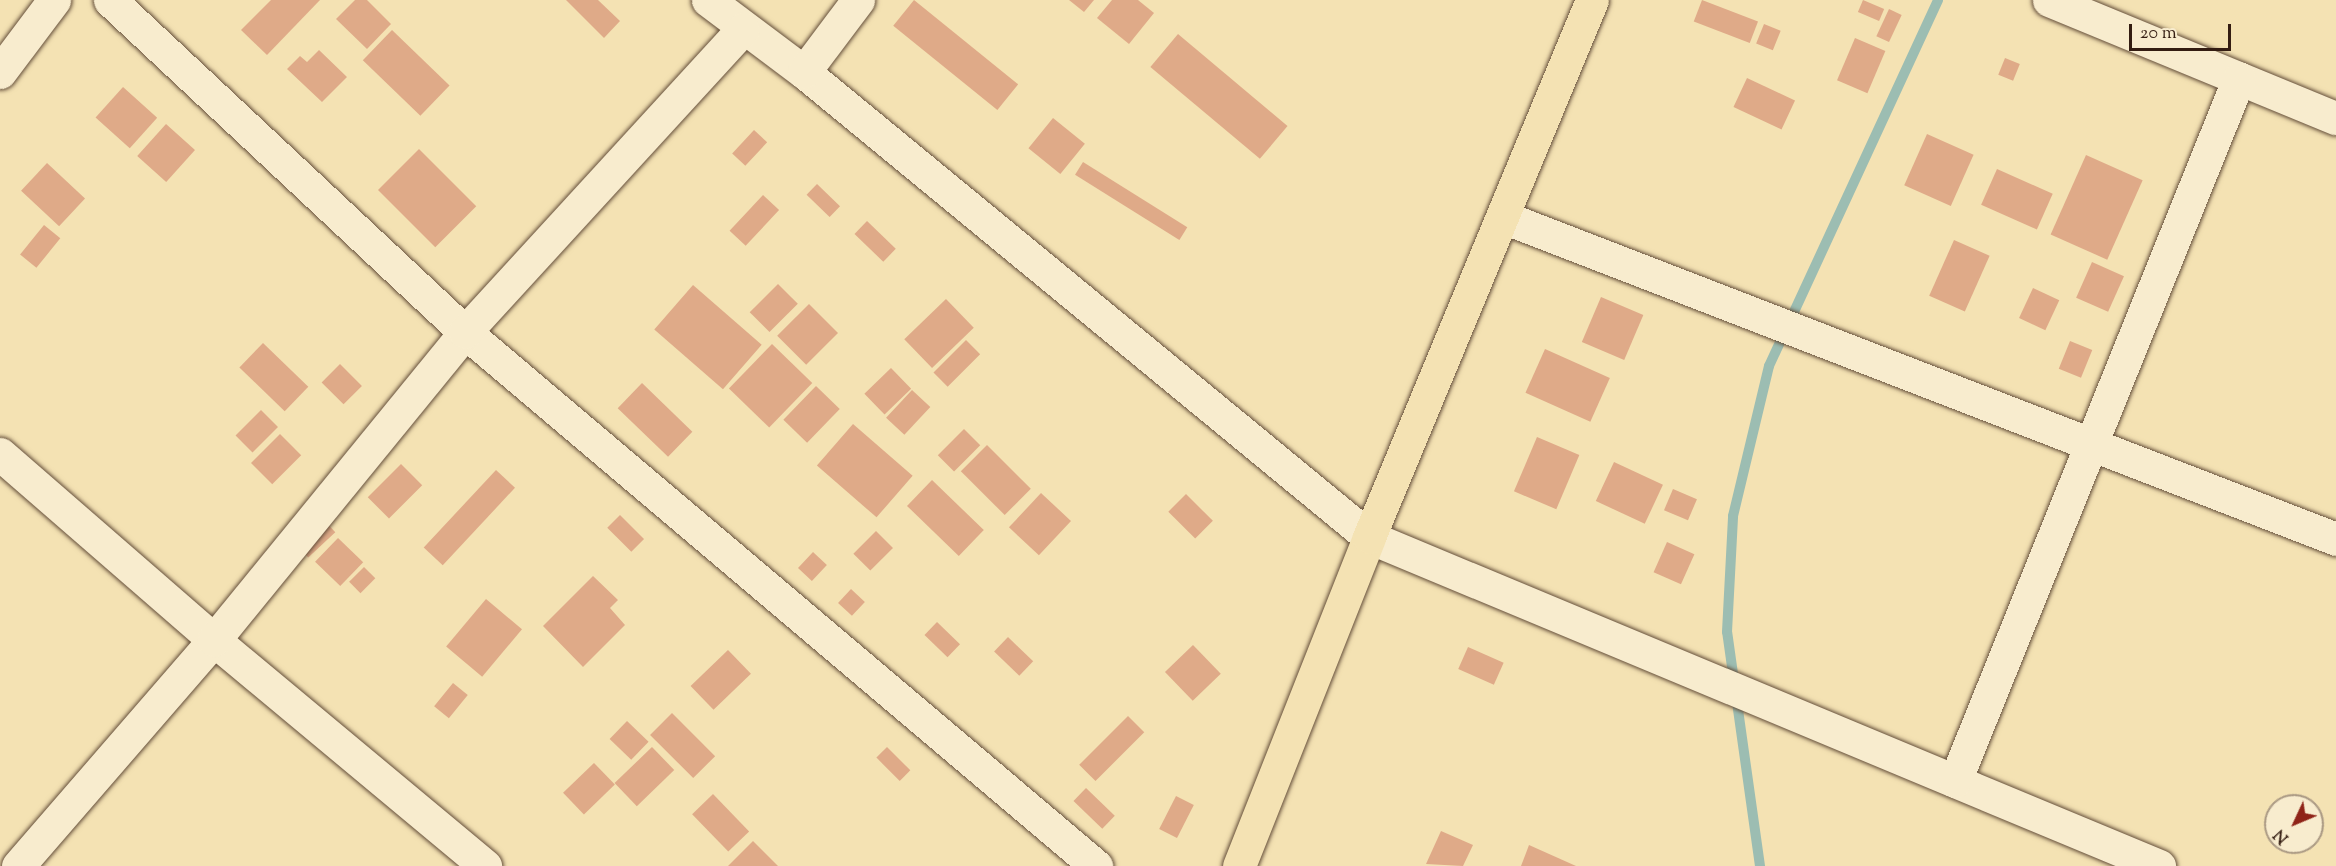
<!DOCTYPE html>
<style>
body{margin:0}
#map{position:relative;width:2336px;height:866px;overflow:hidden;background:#f4e2b3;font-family:"Sorts Mill Goudy",serif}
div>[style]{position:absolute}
.stream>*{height:10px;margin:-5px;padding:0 5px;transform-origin:5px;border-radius:5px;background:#9cbdb2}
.building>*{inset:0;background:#dfaa88;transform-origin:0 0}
.roads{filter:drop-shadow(0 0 2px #644e3a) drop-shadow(0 0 2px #644e3a)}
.minor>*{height:33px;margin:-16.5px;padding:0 16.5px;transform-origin:16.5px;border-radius:16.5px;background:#f8ecce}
.major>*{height:33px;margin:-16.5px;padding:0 16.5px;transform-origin:16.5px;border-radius:16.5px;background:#f4e2b3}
span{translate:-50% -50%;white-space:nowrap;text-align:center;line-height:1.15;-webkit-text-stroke:6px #f8ecce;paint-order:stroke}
.north{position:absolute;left:2264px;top:794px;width:60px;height:60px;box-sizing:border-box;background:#f8ecce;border:2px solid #aa9983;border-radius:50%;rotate:226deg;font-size:16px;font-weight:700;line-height:24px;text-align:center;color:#341d12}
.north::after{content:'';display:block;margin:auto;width:21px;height:27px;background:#8f2418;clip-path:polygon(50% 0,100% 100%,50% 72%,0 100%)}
.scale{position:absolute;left:2129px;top:24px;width:102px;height:27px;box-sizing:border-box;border:3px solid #341d12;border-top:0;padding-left:8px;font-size:18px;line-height:21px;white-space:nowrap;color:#341d12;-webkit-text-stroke:4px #f8ecce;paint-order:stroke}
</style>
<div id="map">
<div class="stream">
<div style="left:1760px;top:866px;width:236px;rotate:-98deg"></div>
<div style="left:1727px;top:632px;width:116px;rotate:-87deg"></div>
<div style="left:1733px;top:516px;width:154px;rotate:-76.5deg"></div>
<div style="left:1769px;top:366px;width:403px;rotate:-65.2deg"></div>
</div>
<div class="building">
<div style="clip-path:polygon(271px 0,320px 0,267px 55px,241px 30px)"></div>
<div style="clip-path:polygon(355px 0,367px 0,391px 24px,367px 49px,336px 19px)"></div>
<div style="clip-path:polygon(566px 0,598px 0,620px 21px,604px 38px)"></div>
<div style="left:914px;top:0;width:134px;height:33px;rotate:39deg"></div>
<div style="clip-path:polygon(1069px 0,1094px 0,1084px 12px)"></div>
<div style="clip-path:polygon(1112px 0,1138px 0,1154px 13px,1129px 44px,1097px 18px)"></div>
<div style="left:1702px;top:0;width:60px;height:23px;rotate:21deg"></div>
<div style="left:1863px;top:0;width:23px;height:13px;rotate:23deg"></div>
<div style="left:1889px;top:9px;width:14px;height:30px;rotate:25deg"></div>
<div style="left:1764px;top:24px;width:18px;height:21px;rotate:22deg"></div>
<div style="left:392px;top:30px;width:80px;height:42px;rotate:44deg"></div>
<div style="left:1178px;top:34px;width:143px;height:43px;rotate:40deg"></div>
<div style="left:1855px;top:38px;width:33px;height:46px;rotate:23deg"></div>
<div style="clip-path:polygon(319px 50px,347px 77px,322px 102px,287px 69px,300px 56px,307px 62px)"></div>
<div style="left:2005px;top:58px;width:16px;height:18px;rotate:22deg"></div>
<div style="left:1747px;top:78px;width:53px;height:32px;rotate:25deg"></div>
<div style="left:123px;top:87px;width:46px;height:41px;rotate:42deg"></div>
<div style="left:1053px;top:118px;width:41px;height:39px;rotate:39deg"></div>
<div style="left:166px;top:124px;width:39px;height:43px;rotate:42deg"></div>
<div style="left:754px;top:130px;width:18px;height:32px;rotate:43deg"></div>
<div style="left:1927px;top:134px;width:51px;height:56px;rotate:24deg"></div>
<div style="left:419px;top:149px;width:81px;height:58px;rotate:45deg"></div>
<div style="left:2086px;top:155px;width:62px;height:87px;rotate:24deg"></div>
<div style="left:1083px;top:162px;width:123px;height:15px;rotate:32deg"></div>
<div style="left:47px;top:163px;width:52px;height:38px;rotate:43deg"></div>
<div style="left:1997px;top:169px;width:61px;height:39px;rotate:24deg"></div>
<div style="left:817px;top:184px;width:32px;height:15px;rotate:44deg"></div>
<div style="left:763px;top:195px;width:22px;height:49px;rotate:43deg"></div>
<div style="left:867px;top:221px;width:40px;height:18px;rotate:44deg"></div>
<div style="left:44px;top:225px;width:21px;height:38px;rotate:39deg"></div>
<div style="left:1954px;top:240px;width:39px;height:61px;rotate:24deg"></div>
<div style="left:2092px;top:262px;width:35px;height:39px;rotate:24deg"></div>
<div style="left:778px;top:284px;width:28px;height:40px;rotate:45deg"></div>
<div style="left:693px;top:285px;width:91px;height:59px;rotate:41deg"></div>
<div style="left:2033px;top:288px;width:29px;height:33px;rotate:25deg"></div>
<div style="left:1601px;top:297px;width:46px;height:49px;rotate:23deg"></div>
<div style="left:946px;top:299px;width:40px;height:58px;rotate:46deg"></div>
<div style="left:809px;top:304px;width:41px;height:45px;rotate:45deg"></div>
<div style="left:966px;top:340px;width:20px;height:46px;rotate:45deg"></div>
<div style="left:2070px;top:341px;width:24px;height:30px;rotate:22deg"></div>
<div style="left:263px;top:343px;width:63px;height:34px;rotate:44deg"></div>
<div style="left:772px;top:344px;width:56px;height:62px;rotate:44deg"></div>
<div style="left:1545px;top:349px;width:71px;height:48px;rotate:24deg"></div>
<div style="left:340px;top:364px;width:31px;height:26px;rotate:45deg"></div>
<div style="left:891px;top:368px;width:29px;height:37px;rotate:46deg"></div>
<div style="left:642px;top:383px;width:70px;height:35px;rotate:44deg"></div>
<div style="left:816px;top:386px;width:33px;height:47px;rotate:44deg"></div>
<div style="left:912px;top:390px;width:25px;height:38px;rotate:43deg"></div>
<div style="left:261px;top:410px;width:24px;height:36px;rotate:45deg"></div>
<div style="left:853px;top:424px;width:79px;height:55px;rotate:41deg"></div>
<div style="left:964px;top:429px;width:23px;height:37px;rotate:45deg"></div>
<div style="left:280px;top:434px;width:30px;height:41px;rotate:45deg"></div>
<div style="left:1537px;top:437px;width:46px;height:59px;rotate:23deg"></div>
<div style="left:987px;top:445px;width:62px;height:37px;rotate:45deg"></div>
<div style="left:1614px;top:462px;width:54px;height:43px;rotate:25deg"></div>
<div style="left:401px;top:464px;width:30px;height:47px;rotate:45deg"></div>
<div style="left:496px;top:470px;width:26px;height:106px;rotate:43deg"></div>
<div style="left:932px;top:480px;width:72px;height:36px;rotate:44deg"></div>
<div style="left:1673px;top:489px;width:26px;height:23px;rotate:23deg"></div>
<div style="left:1041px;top:493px;width:41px;height:47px;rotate:43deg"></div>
<div style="left:1186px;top:494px;width:38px;height:25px;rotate:45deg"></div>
<div style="left:620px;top:515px;width:34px;height:18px;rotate:45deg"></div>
<div style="left:323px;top:519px;width:18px;height:37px;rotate:47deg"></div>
<div style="left:876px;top:531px;width:24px;height:32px;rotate:45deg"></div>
<div style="left:338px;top:538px;width:35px;height:33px;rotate:44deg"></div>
<div style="left:1667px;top:542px;width:30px;height:33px;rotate:24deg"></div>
<div style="left:813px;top:552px;width:19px;height:22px;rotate:43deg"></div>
<div style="left:364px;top:567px;width:16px;height:21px;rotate:45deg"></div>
<div style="clip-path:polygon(593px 576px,618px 600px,610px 608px,625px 625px,583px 667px,543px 626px)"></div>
<div style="left:851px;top:589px;width:19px;height:19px;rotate:43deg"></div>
<div style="left:486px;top:599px;width:47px;height:62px;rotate:40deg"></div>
<div style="left:937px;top:622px;width:32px;height:18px;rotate:44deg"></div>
<div style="left:1008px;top:637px;width:35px;height:20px;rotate:44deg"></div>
<div style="left:1193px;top:645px;width:40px;height:39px;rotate:46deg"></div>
<div style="left:1468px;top:647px;width:39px;height:24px;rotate:24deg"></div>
<div style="left:728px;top:650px;width:33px;height:52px;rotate:46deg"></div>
<div style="left:453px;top:683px;width:19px;height:30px;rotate:39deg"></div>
<div style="left:672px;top:713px;width:61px;height:31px;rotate:45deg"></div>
<div style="left:1128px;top:716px;width:23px;height:69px;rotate:45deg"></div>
<div style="left:627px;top:721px;width:30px;height:25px;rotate:44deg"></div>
<div style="left:652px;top:747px;width:32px;height:52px;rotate:46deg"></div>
<div style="left:887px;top:747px;width:33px;height:15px;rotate:45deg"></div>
<div style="left:594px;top:763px;width:30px;height:43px;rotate:46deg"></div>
<div style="left:1086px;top:788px;width:40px;height:18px;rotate:44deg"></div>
<div style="left:713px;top:794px;width:52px;height:29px;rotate:46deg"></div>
<div style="left:1176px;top:796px;width:20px;height:37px;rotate:27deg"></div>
<div style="clip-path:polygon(1441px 831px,1473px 845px,1463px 866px,1426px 864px)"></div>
<div style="clip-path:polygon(753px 841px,778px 866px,728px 866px)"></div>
<div style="clip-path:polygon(1529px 845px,1576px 866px,1521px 866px)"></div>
</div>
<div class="roads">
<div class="minor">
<div style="left:110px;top:0;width:486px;rotate:43.1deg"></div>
<div style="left:465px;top:332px;width:827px;rotate:40.24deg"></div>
<div style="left:708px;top:0;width:120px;rotate:36.9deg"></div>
<div style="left:804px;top:72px;width:732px;rotate:39.45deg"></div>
<div style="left:1369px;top:537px;width:856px;rotate:22.61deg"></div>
<div style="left:2049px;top:0;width:310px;rotate:22.4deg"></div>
<div style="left:0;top:72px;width:90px;rotate:-53.1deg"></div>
<div style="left:804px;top:72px;width:90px;rotate:-53.1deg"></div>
<div style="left:1503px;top:217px;width:893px;rotate:21.13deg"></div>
<div style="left:0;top:454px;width:284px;rotate:41deg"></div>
<div style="left:214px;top:640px;width:353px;rotate:39.8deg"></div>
<div style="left:1955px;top:781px;width:758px;rotate:-68deg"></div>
<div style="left:18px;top:866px;width:299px;rotate:-49.1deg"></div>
<div style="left:214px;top:640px;width:397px;rotate:-50.8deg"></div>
<div style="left:465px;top:332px;width:411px;rotate:-47.5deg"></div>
</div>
<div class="major">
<div style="left:1239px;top:866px;width:354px;rotate:-68.4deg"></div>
<div style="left:1369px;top:537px;width:581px;rotate:-67.45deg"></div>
</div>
</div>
<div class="north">N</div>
<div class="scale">20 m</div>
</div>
